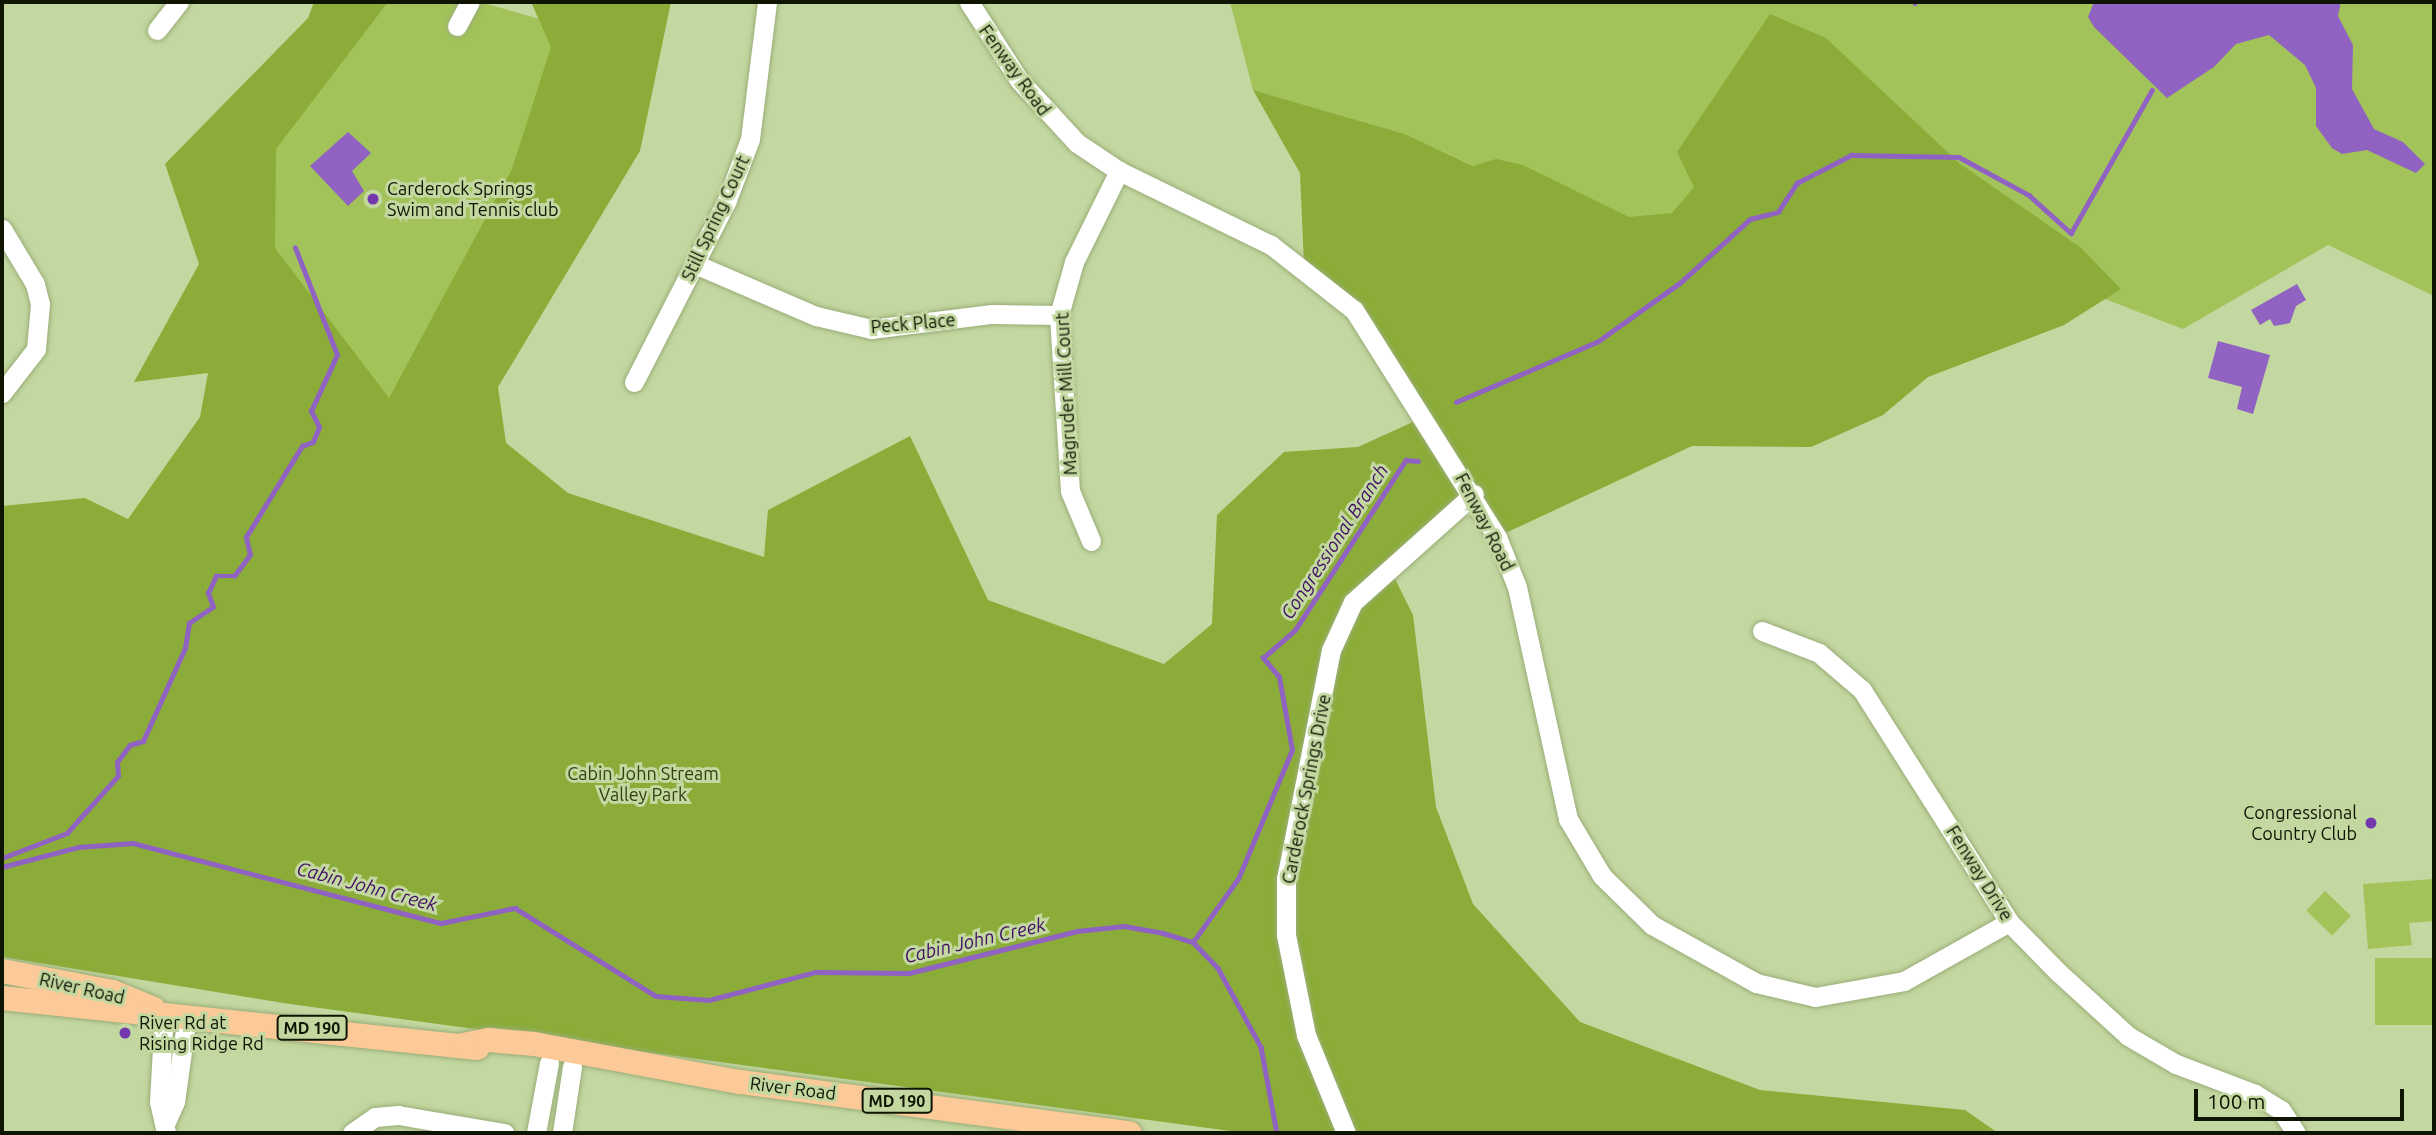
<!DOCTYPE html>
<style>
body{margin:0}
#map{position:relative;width:2436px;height:1135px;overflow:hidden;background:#c3d7a0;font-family:Ubuntu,sans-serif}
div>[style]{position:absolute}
.green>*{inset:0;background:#a2c359;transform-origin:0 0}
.forest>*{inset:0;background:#8bac38}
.water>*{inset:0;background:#9063c3}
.stream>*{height:4.5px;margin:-2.25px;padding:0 2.25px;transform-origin:2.25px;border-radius:2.25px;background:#9063c3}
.roads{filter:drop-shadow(0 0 2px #9aad78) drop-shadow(0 0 2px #9aad78)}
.minor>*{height:19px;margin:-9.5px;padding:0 9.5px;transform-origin:9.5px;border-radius:9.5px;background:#fff}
.major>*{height:24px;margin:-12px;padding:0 12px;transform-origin:12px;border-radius:12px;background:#fbca98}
.dots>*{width:19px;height:19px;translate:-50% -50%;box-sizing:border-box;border:4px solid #c3d7a0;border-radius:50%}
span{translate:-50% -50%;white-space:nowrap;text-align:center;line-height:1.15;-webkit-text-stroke:6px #c3d7a0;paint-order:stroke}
.shield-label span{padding:2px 5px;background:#c3d7a0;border:2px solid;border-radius:5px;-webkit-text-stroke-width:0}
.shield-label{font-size:16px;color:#0f1503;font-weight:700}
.street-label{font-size:18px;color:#0f1503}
.poi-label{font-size:18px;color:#0f1503}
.left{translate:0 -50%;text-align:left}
.right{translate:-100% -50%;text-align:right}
.park-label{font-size:18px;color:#324011}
.water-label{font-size:19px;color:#400e67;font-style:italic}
.frame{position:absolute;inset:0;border:4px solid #0f1503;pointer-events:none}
.scale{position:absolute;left:2194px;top:1089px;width:210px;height:32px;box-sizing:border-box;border:4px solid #0f1503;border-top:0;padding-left:9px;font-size:21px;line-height:24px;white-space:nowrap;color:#0f1503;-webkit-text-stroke:5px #c3d7a0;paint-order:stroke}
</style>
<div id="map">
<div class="green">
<div style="clip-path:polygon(330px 2px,480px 2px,575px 29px,542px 166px,390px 414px,206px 232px)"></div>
<div style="clip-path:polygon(1230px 2px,2434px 2px,2434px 296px,2328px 245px,2183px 329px,2092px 294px,1654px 250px,1405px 134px,1253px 90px)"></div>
<div style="clip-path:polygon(2434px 879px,2434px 921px,2409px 923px,2412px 945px,2368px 949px,2363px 884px)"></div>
<div style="left:2325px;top:891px;width:36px;height:27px;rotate:44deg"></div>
<div style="left:2434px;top:958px;width:67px;height:59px;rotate:90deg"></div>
</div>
<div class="forest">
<div style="clip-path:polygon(314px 2px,388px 2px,276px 149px,275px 248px,389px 398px,512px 169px,551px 47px,531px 2px,671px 2px,640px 151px,498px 387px,506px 443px,568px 493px,764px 557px,768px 510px,910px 436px,988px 600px,1164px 664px,1212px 624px,1217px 515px,1284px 452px,1358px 447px,1426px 416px,1396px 367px,1304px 265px,1300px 173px,1253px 90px,1405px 134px,1473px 166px,1496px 159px,1523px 165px,1629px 217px,1672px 213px,1694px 187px,1677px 152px,1770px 14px,1826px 38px,1959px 163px,2081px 248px,2121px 289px,2064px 325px,1928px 377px,1883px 415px,1811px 447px,1692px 446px,1497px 537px,1475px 495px,1389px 567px,1413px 615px,1436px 807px,1473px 904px,1580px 1022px,1760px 1090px,1965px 1110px,1998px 1133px,1245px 1133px,290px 1004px,2px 957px,2px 506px,85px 498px,128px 519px,200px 417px,208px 373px,134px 382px,199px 264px,165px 164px,308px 18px)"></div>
</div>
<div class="water">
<div style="clip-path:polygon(2094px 2px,2341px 2px,2338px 16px,2353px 45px,2352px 89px,2374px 129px,2403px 142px,2425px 164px,2416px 173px,2367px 150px,2342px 154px,2332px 148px,2316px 126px,2316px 88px,2305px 65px,2269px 35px,2236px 44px,2214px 67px,2167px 98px,2094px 27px,2088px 17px)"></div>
<div style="clip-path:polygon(348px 132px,371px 153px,352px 171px,364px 191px,348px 206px,310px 166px)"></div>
<div style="clip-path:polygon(2297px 284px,2306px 300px,2296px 306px,2290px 323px,2274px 326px,2270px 319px,2260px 325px,2251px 310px)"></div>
<div style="clip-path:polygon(2218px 341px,2270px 355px,2253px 414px,2237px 409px,2242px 387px,2208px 378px)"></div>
</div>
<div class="stream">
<div style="left:1915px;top:2px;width:1px;rotate:90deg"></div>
<div style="left:1456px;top:402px;width:153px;rotate:-23.1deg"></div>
<div style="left:1597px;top:342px;width:103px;rotate:-35.5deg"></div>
<div style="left:1681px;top:282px;width:93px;rotate:-42.4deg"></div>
<div style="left:1750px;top:219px;width:29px;rotate:-14deg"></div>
<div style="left:1778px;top:212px;width:35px;rotate:-57deg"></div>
<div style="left:1797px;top:183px;width:61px;rotate:-27.4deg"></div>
<div style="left:1851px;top:155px;width:108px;rotate:1.1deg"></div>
<div style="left:1959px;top:157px;width:80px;rotate:28.5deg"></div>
<div style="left:2029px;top:195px;width:57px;rotate:42.1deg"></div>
<div style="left:2071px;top:233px;width:164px;rotate:-60.5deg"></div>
<div style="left:2px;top:858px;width:70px;rotate:-21deg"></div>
<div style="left:67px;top:833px;width:76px;rotate:-48.2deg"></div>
<div style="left:118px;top:776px;width:14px;rotate:-94deg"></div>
<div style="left:117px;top:762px;width:21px;rotate:-53deg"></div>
<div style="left:130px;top:745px;width:14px;rotate:-17deg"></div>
<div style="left:143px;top:741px;width:102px;rotate:-65.7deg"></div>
<div style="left:185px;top:648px;width:25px;rotate:-81deg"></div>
<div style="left:189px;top:623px;width:29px;rotate:-34deg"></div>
<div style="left:213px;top:607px;width:15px;rotate:-110deg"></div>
<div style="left:208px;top:593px;width:19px;rotate:-65deg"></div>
<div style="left:216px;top:576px;width:18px"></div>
<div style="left:234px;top:576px;width:26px;rotate:-53deg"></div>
<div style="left:250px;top:555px;width:18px;rotate:-103deg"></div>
<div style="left:246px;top:537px;width:107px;rotate:-58.4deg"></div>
<div style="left:302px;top:446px;width:12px;rotate:-20deg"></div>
<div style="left:313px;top:442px;width:16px;rotate:-68deg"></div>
<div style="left:319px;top:427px;width:18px;rotate:-117deg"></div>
<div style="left:311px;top:411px;width:62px;rotate:-65.1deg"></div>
<div style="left:337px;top:355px;width:115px;rotate:-111.4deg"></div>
<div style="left:2px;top:867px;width:79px;rotate:-14.7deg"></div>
<div style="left:78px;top:847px;width:55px;rotate:-4.2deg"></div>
<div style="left:133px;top:843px;width:318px;rotate:14.6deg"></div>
<div style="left:441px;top:923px;width:76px;rotate:-11.5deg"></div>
<div style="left:515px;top:908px;width:166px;rotate:32deg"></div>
<div style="left:656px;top:996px;width:53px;rotate:4.3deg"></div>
<div style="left:709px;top:1000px;width:111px;rotate:-14.7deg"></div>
<div style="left:816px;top:972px;width:93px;rotate:0.6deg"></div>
<div style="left:909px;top:973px;width:173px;rotate:-14deg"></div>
<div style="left:1077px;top:931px;width:47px;rotate:-6.1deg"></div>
<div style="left:1124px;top:926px;width:40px;rotate:10deg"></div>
<div style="left:1163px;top:933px;width:31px;rotate:17deg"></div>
<div style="left:1193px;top:942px;width:36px;rotate:46deg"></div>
<div style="left:1218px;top:968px;width:90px;rotate:61.4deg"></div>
<div style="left:1261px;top:1047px;width:87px;rotate:79.5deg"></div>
<div style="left:1193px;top:942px;width:77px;rotate:-54.5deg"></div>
<div style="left:1238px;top:879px;width:140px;rotate:-67.3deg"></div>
<div style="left:1292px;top:750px;width:74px;rotate:-100.1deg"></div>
<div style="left:1279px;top:677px;width:25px;rotate:-130deg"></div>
<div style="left:1263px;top:658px;width:43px;rotate:-41.2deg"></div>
<div style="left:1295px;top:630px;width:203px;rotate:-56.9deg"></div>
<div style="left:1406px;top:460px;width:12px;rotate:5deg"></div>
</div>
<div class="roads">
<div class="minor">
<div style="left:969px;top:2px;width:93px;rotate:57.3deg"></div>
<div style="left:1019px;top:80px;width:86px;rotate:47.4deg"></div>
<div style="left:1077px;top:143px;width:50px;rotate:33.7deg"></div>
<div style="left:1119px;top:171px;width:169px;rotate:26deg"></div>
<div style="left:1271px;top:245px;width:105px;rotate:38.1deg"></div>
<div style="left:1354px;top:310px;width:268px;rotate:57.8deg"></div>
<div style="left:1497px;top:537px;width:54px;rotate:68.2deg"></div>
<div style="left:1517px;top:587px;width:238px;rotate:77.6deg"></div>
<div style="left:1568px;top:819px;width:66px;rotate:59.2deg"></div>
<div style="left:1602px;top:876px;width:70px;rotate:44.4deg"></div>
<div style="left:1652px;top:925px;width:119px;rotate:29.1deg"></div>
<div style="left:1756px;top:983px;width:61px;rotate:13.3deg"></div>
<div style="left:1815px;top:997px;width:90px;rotate:-10.2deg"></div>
<div style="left:1904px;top:981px;width:120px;rotate:-29.3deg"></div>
<div style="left:457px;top:26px;width:27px;rotate:-62deg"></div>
<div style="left:157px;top:30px;width:36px;rotate:-52deg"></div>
<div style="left:2px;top:229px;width:64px;rotate:59deg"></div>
<div style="left:35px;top:284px;width:21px;rotate:76deg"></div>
<div style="left:40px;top:304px;width:45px;rotate:95.1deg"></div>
<div style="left:36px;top:349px;width:56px;rotate:127.7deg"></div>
<div style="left:695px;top:264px;width:132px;rotate:23.3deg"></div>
<div style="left:816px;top:316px;width:57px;rotate:13.3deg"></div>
<div style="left:871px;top:329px;width:122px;rotate:-7.1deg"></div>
<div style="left:992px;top:314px;width:67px;rotate:0.9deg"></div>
<div style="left:634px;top:382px;width:204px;rotate:-62.9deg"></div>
<div style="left:727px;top:200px;width:65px;rotate:-69.3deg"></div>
<div style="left:750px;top:139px;width:138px;rotate:-82.9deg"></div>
<div style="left:1091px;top:541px;width:54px;rotate:-112.8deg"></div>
<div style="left:1070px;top:491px;width:176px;rotate:-93.6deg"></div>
<div style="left:1059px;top:315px;width:55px;rotate:-74.2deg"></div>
<div style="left:1074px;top:262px;width:102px;rotate:-63.7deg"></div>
<div style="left:1762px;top:631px;width:61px;rotate:21.1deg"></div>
<div style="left:1819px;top:653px;width:57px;rotate:40.7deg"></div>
<div style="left:1862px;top:690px;width:275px;rotate:57.6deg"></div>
<div style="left:2009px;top:922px;width:70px;rotate:45.6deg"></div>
<div style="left:2058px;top:972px;width:95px;rotate:42.4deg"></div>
<div style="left:2128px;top:1036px;width:56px;rotate:30.3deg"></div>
<div style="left:2176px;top:1064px;width:85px;rotate:20.8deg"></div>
<div style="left:2255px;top:1094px;width:31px;rotate:32deg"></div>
<div style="left:2281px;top:1110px;width:27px;rotate:57deg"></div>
<div style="left:164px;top:1012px;width:90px;rotate:93.2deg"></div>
<div style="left:159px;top:1102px;width:32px;rotate:77deg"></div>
<div style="left:165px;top:1124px;width:24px;rotate:-66deg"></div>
<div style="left:175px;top:1102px;width:88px;rotate:-82.1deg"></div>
<div style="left:352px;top:1133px;width:28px;rotate:-35deg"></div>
<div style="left:375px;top:1117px;width:23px;rotate:-5deg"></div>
<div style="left:398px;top:1115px;width:108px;rotate:9.6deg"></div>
<div style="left:536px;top:1133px;width:71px;rotate:-79.5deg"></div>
<div style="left:562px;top:1133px;width:67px;rotate:-81.4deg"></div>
<div style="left:1346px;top:1133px;width:106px;rotate:-112.2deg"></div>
<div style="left:1306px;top:1035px;width:102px;rotate:-101.3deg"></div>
<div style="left:1286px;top:935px;width:56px;rotate:-90deg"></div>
<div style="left:1286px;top:879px;width:233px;rotate:-78.9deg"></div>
<div style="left:1331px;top:650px;width:53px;rotate:-65.4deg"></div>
<div style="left:1353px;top:602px;width:162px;rotate:-41.8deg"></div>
</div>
<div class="major">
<div style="left:2px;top:971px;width:113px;rotate:10.7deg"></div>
<div style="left:113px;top:992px;width:44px;rotate:22.5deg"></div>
<div style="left:2px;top:998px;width:478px;rotate:6deg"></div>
<div style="left:463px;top:1045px;width:26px;rotate:-11deg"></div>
<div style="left:489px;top:1040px;width:45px;rotate:5.1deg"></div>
<div style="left:534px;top:1044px;width:209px;rotate:10.5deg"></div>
<div style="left:740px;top:1082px;width:393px;rotate:7.5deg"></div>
</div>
</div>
<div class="dots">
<div style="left:373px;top:199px;background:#7437ad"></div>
<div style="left:2371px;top:823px;background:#7437ad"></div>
<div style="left:125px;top:1033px;background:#7437ad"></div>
</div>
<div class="shield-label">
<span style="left:312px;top:1028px">MD 190</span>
<span style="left:897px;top:1101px">MD 190</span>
</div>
<div class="street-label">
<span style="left:1015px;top:70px;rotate:54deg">Fenway Road</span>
<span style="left:715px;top:218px;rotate:-65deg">Still Spring Court</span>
<span style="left:913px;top:323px;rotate:-5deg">Peck Place</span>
<span style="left:1066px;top:394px;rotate:-93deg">Magruder Mill Court</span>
<span style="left:1485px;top:522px;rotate:63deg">Fenway Road</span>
<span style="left:1306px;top:789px;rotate:-79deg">Carderock Springs Drive</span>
<span style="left:1980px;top:873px;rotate:58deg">Fenway Drive</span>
<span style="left:82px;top:988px;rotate:13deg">River Road</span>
<span style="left:793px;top:1088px;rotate:7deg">River Road</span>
</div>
<div class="poi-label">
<span class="left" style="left:387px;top:199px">Carderock Springs<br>Swim and Tennis club</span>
<span class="right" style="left:2357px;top:823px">Congressional<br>Country Club</span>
<span class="left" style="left:139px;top:1033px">River Rd at<br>Rising Ridge Rd</span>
</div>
<div class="park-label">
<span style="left:643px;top:784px">Cabin John Stream<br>Valley Park</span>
</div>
<div class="water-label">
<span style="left:1335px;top:542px;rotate:-57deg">Congressional Branch</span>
<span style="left:367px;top:887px;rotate:15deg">Cabin John Creek</span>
<span style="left:975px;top:941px;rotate:-13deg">Cabin John Creek</span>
</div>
<div class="frame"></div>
<div class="scale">100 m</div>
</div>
